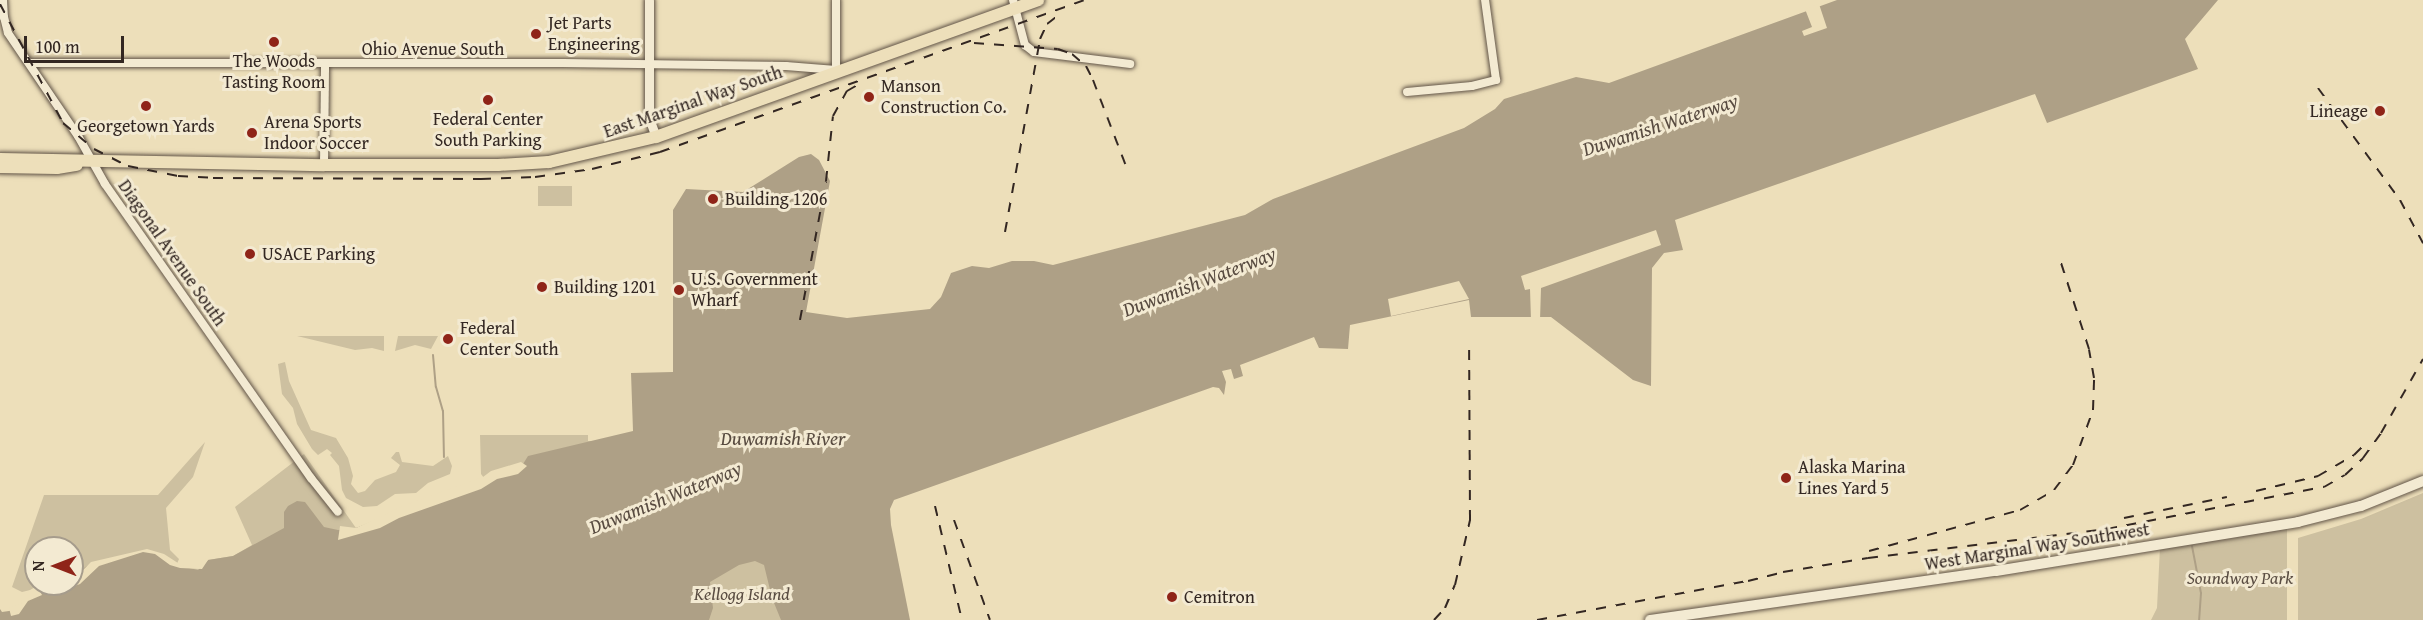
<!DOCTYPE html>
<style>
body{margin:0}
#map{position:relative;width:2423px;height:620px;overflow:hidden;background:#eddfba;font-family:"Gentium Book Plus",serif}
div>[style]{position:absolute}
.green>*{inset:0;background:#cdc0a0;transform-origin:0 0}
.water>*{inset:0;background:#aea086}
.pier>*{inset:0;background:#eddfba}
.stream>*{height:2px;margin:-1px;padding:0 1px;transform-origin:1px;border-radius:1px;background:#aea086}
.roads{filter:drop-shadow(0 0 2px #625548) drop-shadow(0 0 2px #625548)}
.minor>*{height:8px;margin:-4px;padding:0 4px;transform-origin:4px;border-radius:4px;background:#f3ead2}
.tertiary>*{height:9px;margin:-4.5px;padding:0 4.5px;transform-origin:4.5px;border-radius:4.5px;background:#f3ead2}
.secondary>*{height:10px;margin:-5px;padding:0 5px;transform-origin:5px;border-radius:5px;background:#f3ead2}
.trunk>*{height:12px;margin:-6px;padding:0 6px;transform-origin:6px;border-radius:6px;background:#eddfba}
.rail>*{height:2px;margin-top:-1px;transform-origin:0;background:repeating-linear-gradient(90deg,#332722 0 10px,transparent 0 20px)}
.dots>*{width:16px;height:16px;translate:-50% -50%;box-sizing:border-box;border:3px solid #f3ead2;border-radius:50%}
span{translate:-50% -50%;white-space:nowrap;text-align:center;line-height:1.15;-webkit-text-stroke:6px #f3ead2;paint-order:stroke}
.poi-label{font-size:18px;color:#332722}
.left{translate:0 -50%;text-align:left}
.right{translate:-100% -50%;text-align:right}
.street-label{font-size:18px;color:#332722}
.park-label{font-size:18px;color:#5a4d42;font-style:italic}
.water-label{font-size:20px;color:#584b40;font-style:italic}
.north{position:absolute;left:24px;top:536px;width:60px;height:60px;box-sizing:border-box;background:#f3ead2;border:2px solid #a69c8c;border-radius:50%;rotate:270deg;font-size:16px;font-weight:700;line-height:24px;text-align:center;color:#332722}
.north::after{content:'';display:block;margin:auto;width:21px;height:27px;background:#8f2418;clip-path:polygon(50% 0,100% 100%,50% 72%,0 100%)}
.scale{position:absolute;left:24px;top:36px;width:100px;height:27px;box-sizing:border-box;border:3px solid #332722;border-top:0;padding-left:8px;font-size:18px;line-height:21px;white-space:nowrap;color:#332722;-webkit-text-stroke:4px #f3ead2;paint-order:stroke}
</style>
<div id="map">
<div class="green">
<div style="left:572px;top:186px;width:20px;height:34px;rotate:90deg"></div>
<div style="clip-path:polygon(297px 336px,384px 336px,384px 351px,372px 348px,355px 350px)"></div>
<div style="clip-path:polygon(398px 336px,438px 336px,431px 349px,415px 345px,395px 351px)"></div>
<div style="clip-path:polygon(285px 362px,289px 381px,311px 430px,336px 438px,348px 458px,353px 476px,351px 484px,358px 493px,365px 491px,375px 480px,396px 472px,400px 465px,391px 458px,396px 452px,399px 452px,402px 462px,433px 466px,448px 456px,452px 466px,450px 474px,428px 483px,416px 493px,395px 494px,377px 506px,363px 507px,346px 498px,342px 490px,339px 466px,330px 455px,332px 453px,327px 449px,318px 455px,312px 449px,297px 424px,293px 408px,282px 394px,278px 364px)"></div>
<div style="clip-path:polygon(480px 435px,588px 435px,588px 441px,595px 441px,484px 478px,481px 474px)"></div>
<div style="clip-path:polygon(205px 442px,193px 477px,166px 508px,170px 550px,179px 559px,176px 566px,170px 565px,202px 569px,208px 560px,233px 556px,252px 545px,235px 507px,304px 454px,356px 528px,406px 507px,292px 572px,72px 576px,72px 548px,36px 548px,36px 584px,55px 584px,22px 592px,12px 587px,44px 495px,158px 495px)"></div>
<div style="clip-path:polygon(2423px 493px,2423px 620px,2298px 620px,2298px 538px,2361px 519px)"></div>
<div style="clip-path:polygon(2287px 527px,2287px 620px,2151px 620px,2157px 608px,2160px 547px)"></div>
<div style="clip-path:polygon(770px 547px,797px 620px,684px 620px,694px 585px)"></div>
</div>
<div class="water">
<div style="clip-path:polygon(1837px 0,2218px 0,2185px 39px,2198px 69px,2047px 123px,2035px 94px,1675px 220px,1683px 250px,1664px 253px,1652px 268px,1651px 386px,1633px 380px,1551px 317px,1471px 317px,1469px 300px,1350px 325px,1348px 349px,1319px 348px,1314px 337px,1240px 365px,1243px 376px,1234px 379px,1231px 369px,1222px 371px,1226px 382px,1224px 395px,1219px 388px,1213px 387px,894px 500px,890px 509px,891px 525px,910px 620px,781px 620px,772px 598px,764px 565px,755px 561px,739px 565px,710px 582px,713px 608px,709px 620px,0 620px,0 609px,2px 612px,9px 611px,20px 608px,24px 597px,44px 585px,72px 584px,72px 576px,90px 564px,146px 551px,164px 556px,176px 565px,198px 570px,208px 560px,233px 556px,284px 528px,284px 512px,288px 506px,297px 501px,305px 502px,324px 527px,338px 530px,356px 528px,523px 464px,528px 456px,633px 431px,631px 373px,673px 372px,673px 210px,686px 189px,743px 192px,799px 157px,811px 154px,819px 160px,830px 181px,806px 312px,847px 318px,930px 309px,941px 297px,951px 273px,972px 266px,989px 268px,1012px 261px,1034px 261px,1053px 265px,1245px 215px,1273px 199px,1464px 128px,1495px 109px,1504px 99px,1576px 77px,1609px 83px)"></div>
</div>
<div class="pier">
<div style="clip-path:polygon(1819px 4px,1827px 28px,1804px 36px,1802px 31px,1812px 27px,1805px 9px)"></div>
<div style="clip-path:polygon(1656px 230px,1661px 245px,1541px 288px,1540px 320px,1531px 320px,1530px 289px,1525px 290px,1521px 276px)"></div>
<div style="clip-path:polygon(1459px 281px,1469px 299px,1391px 316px,1388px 299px)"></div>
<div style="clip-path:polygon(521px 462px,527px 466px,518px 474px,497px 479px,481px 489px,399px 518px,380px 528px,338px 540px,340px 526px,356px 528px,405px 505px,483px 477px,491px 471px)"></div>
<div style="clip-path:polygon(147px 549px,164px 554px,181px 565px,197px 566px,207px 557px,208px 560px,202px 569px,180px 568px,170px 565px,155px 554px,143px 552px,99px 566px,80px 584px,56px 593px,54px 592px,55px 584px,72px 584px,72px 575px,79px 574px,91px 562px)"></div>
<div style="clip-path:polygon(40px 584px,47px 584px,39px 589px,42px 595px,28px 601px,19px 614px,11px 616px,9px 608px,21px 604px,22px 595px)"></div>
</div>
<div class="stream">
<div style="left:433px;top:355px;width:32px;rotate:85deg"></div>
<div style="left:436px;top:387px;width:25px;rotate:74deg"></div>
<div style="left:443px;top:411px;width:46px;rotate:88.8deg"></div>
<div style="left:2192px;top:546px;width:48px;rotate:79.2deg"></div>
<div style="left:2201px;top:593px;width:27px;rotate:94deg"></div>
</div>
<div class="roads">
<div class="minor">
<div style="left:3px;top:0;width:17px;rotate:87deg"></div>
<div style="left:4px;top:17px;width:16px;rotate:76deg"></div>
<div style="left:8px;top:33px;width:125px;rotate:55.8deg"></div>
<div style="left:78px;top:136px;width:55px;rotate:60.6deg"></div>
<div style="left:105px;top:184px;width:359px;rotate:55deg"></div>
<div style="left:311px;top:478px;width:43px;rotate:51.5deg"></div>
<div style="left:1013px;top:0;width:47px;rotate:75.1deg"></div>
<div style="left:1025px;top:45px;width:11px;rotate:38deg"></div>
<div style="left:1034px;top:52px;width:97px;rotate:7.1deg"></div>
<div style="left:30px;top:63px;width:533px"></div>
<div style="left:563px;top:63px;width:223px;rotate:0.8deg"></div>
<div style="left:786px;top:66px;width:50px;rotate:4.6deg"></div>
<div style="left:836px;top:70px;width:70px;rotate:-90deg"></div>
<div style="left:1407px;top:92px;width:65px;rotate:-5.3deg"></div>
<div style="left:1472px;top:86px;width:25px;rotate:-14deg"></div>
<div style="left:1496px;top:80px;width:81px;rotate:-97.8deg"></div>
<div style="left:324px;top:165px;width:101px;rotate:-89.4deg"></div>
</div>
<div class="tertiary">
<div style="left:649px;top:0;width:118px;rotate:90deg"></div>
<div style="left:649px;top:118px;width:20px;rotate:70deg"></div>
</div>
<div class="secondary">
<div style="left:1650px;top:620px;width:349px;rotate:-8.1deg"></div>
<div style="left:1996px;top:571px;width:306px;rotate:-9.2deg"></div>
<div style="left:2298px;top:522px;width:65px;rotate:-14.3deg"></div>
<div style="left:2361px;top:506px;width:67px;rotate:-22deg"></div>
</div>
<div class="trunk">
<div style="left:0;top:159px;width:324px;rotate:1.1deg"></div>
<div style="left:324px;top:165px;width:174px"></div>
<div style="left:498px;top:165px;width:51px;rotate:-3.4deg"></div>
<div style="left:549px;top:162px;width:110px;rotate:-13.2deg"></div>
<div style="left:656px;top:137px;width:406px;rotate:-19.7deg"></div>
<div style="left:0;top:167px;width:57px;rotate:1deg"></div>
<div style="left:57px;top:168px;width:20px;rotate:-9deg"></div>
</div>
</div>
<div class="rail">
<div style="left:0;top:4px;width:135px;rotate:62.1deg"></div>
<div style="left:63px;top:123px;width:40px;rotate:40deg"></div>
<div style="left:94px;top:149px;width:38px;rotate:27deg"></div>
<div style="left:128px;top:166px;width:51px;rotate:11.3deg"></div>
<div style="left:178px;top:176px;width:35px;rotate:3deg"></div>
<div style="left:213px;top:178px;width:268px;rotate:0.2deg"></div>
<div style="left:481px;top:179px;width:54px;rotate:-2.1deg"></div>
<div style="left:535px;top:177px;width:58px;rotate:-8deg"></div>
<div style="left:592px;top:169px;width:70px;rotate:-14deg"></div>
<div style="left:660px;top:152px;width:450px;rotate:-19.7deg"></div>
<div style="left:974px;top:43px;width:84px;rotate:4.1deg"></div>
<div style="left:1058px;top:49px;width:15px;rotate:20deg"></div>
<div style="left:1072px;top:54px;width:18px;rotate:41deg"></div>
<div style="left:1086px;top:66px;width:16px;rotate:63deg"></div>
<div style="left:1093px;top:80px;width:97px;rotate:69deg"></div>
<div style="left:2318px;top:88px;width:139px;rotate:53.8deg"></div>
<div style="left:2400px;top:200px;width:49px;rotate:61.9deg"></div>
<div style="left:1005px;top:232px;width:196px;rotate:-79.7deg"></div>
<div style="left:1040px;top:39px;width:17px;rotate:-65deg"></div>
<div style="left:1047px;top:24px;width:18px;rotate:-38deg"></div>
<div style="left:800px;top:320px;width:141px;rotate:-79.4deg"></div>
<div style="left:826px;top:181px;width:65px;rotate:-83.9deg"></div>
<div style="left:833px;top:116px;width:29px;rotate:-61deg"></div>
<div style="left:847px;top:91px;width:14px;rotate:-30deg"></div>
<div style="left:2256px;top:491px;width:64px;rotate:-13.6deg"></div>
<div style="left:2318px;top:476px;width:42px;rotate:-30.3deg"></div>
<div style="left:2354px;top:455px;width:11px;rotate:-45deg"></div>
<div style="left:935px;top:506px;width:117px;rotate:76.7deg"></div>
<div style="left:2124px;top:518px;width:105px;rotate:-11.5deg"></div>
<div style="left:954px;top:520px;width:106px;rotate:70.2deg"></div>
<div style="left:1869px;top:551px;width:156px;rotate:-15.2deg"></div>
<div style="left:2020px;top:510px;width:39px;rotate:-30deg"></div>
<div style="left:2054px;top:490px;width:31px;rotate:-53deg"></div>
<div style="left:2073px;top:465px;width:59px;rotate:-70deg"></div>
<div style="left:2093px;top:410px;width:32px;rotate:-88deg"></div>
<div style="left:2094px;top:378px;width:29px;rotate:-100deg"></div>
<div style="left:2089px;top:349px;width:94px;rotate:-108deg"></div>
<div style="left:1434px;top:620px;width:16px;rotate:-47deg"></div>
<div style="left:1445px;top:608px;width:25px;rotate:-67deg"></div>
<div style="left:1455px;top:585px;width:67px;rotate:-77deg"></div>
<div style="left:1470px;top:520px;width:177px;rotate:-90.3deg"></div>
<div style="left:1537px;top:620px;width:215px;rotate:-10.5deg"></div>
<div style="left:1748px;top:581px;width:36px;rotate:-14deg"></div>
<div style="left:1783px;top:572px;width:86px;rotate:-9.4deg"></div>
<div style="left:1868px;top:558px;width:241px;rotate:-6.9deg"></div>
<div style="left:2107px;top:529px;width:221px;rotate:-11deg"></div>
<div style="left:2324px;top:487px;width:24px;rotate:-30deg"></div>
<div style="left:2345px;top:475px;width:25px;rotate:-43deg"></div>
<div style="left:2363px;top:458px;width:31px;rotate:-54deg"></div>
<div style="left:2381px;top:433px;width:85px;rotate:-60.4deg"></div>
</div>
<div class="dots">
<div style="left:536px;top:34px;background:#8f2418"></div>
<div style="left:274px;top:42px;background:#8f2418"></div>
<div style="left:869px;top:97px;background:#8f2418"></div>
<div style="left:488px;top:100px;background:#8f2418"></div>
<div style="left:146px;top:106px;background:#8f2418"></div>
<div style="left:2380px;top:111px;background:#8f2418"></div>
<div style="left:252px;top:133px;background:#8f2418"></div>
<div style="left:713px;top:199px;background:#8f2418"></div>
<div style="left:250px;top:254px;background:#8f2418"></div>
<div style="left:542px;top:287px;background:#8f2418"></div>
<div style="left:679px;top:290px;background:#8f2418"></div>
<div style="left:448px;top:339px;background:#8f2418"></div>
<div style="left:1786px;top:478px;background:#8f2418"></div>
<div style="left:1172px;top:597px;background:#8f2418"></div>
</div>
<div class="poi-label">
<span class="left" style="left:548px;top:34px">Jet Parts<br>Engineering</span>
<span style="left:274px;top:72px">The Woods<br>Tasting Room</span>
<span class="left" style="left:881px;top:97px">Manson<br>Construction Co.</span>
<span class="right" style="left:2368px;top:111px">Lineage</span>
<span style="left:488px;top:130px">Federal Center<br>South Parking</span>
<span class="left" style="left:264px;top:133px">Arena Sports<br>Indoor Soccer</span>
<span style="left:146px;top:126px">Georgetown Yards</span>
<span class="left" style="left:725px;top:199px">Building 1206</span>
<span class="left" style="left:262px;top:254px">USACE Parking</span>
<span class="left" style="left:691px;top:290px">U.S. Government<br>Wharf</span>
<span class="left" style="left:554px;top:287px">Building 1201</span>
<span class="left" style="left:460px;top:339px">Federal<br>Center South</span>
<span class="left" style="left:1798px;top:478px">Alaska Marina<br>Lines Yard 5</span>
<span class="left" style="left:1184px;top:597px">Cemitron</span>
</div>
<div class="street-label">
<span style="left:433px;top:49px">Ohio Avenue South</span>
<span style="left:693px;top:102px;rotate:-19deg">East Marginal Way South</span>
<span style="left:172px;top:253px;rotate:55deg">Diagonal Avenue South</span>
<span style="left:2037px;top:547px;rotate:-9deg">West Marginal Way Southwest</span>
</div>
<div class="park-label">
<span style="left:2240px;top:578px">Soundway Park</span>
<span style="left:742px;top:594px">Kellogg Island</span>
</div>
<div class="water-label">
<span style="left:1660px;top:124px;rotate:-18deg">Duwamish Waterway</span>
<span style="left:1199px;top:281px;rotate:-21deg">Duwamish Waterway</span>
<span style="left:783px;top:437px">Duwamish River</span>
<span style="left:665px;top:497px;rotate:-22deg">Duwamish Waterway</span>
</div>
<div class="north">N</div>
<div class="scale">100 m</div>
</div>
